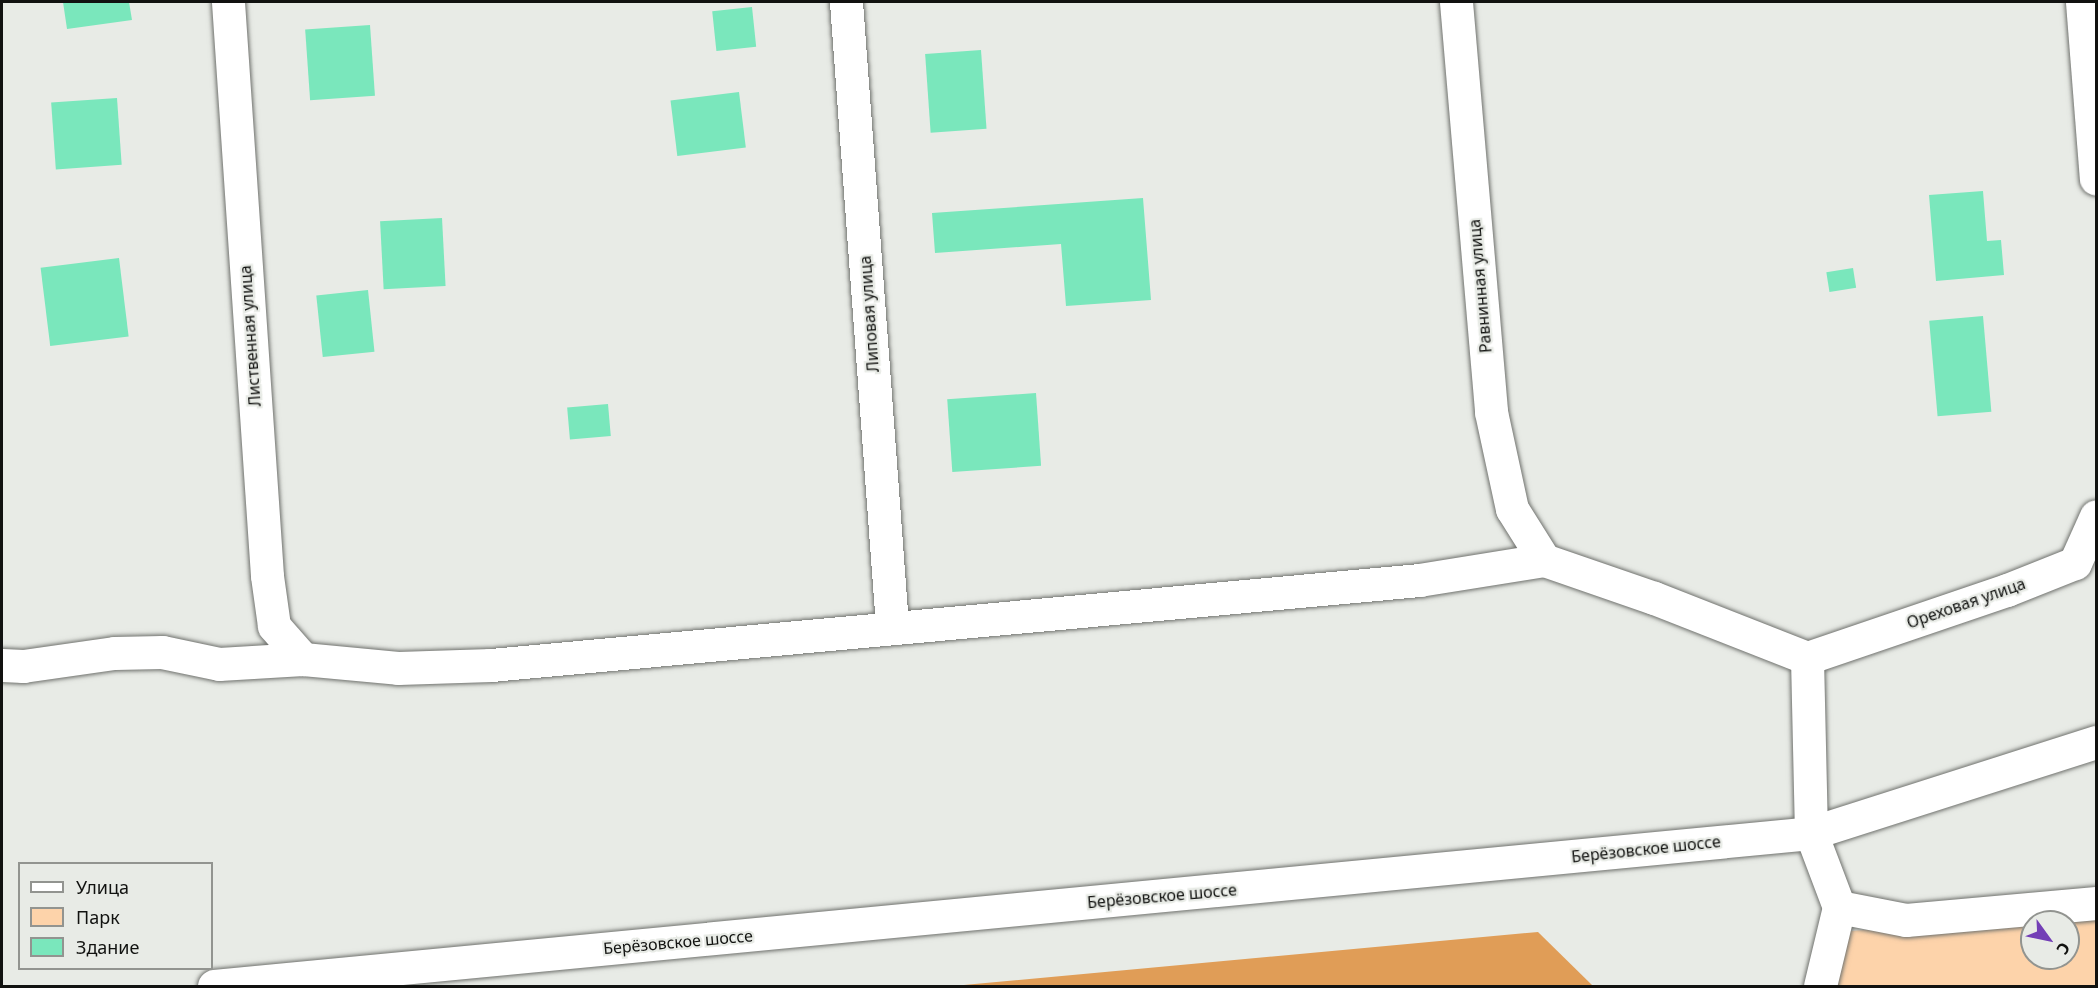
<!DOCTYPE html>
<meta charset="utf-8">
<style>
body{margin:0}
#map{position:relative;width:2098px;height:988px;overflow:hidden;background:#e8ebe6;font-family:"Noto Sans",sans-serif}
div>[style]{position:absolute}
.green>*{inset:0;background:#fdd3aa}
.forest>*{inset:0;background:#e09d57}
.building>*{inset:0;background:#7ae7bc;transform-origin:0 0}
.roads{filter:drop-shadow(0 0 2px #70726e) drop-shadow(0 0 2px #70726e)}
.minor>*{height:33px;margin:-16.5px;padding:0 16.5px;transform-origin:16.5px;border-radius:16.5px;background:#fff}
span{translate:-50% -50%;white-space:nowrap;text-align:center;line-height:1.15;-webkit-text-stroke:4.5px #e8ebe6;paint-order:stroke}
.street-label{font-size:16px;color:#111210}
.frame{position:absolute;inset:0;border:3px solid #111210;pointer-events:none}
.legend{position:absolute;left:18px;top:862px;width:195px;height:108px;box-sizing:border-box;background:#e8ebe6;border:2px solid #929490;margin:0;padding:8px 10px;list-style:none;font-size:18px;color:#111210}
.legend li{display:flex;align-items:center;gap:12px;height:30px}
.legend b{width:30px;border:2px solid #929490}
.north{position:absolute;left:2020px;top:910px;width:60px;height:60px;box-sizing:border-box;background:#e8ebe6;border:2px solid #929490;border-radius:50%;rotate:123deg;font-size:16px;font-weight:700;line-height:24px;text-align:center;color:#111210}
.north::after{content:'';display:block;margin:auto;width:21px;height:27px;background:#733fb6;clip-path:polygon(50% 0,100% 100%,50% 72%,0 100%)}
</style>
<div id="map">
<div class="green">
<div style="clip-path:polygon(evenodd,2096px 913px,2096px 986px,1820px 986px,1837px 932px,2096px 913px,2032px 922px,2068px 922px,2068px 958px,2032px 958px,2032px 922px)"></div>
</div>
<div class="forest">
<div style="clip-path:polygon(1538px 932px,1593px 986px,953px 986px)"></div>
</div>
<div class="building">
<div style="clip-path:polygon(63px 2px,129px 2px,132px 20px,67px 29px)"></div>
<div style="left:752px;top:7px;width:40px;height:40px;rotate:84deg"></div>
<div style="left:370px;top:25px;width:71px;height:65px;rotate:86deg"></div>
<div style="left:981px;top:50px;width:79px;height:56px;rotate:86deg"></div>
<div style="left:739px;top:92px;width:56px;height:69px;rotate:83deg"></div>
<div style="left:117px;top:98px;width:67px;height:66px;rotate:86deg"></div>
<div style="clip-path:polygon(1983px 191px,1987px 241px,2001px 240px,2004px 275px,1936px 281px,1929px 195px)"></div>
<div style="clip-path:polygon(1143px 198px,1151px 300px,1066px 306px,1061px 244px,935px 253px,932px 213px)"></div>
<div style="left:442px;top:218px;width:68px;height:62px;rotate:87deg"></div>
<div style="left:119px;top:258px;width:79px;height:79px;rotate:83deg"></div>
<div style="left:1853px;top:268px;width:20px;height:27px;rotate:81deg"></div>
<div style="left:368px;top:290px;width:62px;height:52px;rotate:84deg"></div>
<div style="left:1983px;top:316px;width:96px;height:54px;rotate:85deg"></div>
<div style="left:1036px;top:393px;width:73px;height:89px;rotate:86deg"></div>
<div style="left:608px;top:404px;width:32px;height:41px;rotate:85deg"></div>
</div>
<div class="roads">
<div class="minor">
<div style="left:228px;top:2px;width:575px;rotate:86.11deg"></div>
<div style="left:267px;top:576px;width:50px;rotate:82deg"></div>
<div style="left:274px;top:626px;width:44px;rotate:48.7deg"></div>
<div style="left:846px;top:2px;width:626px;rotate:85.78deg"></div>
<div style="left:1456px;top:2px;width:411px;rotate:85.1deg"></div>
<div style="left:1491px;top:412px;width:99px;rotate:77.8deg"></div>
<div style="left:1512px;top:509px;width:60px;rotate:57.9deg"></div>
<div style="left:2082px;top:2px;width:177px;rotate:85.5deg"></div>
<div style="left:1807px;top:658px;width:211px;rotate:-18.8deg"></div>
<div style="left:2007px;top:590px;width:73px;rotate:-21.7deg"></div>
<div style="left:2075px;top:563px;width:51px;rotate:-65.9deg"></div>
<div style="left:2px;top:665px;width:21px;rotate:3deg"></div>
<div style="left:23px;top:666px;width:92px;rotate:-8.1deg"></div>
<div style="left:114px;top:653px;width:48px;rotate:-1.2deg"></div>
<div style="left:162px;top:652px;width:58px;rotate:11.9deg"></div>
<div style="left:219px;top:664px;width:84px;rotate:-3.4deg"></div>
<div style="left:303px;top:659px;width:95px;rotate:5.4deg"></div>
<div style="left:398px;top:668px;width:93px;rotate:-1.8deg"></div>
<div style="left:491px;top:665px;width:932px;rotate:-5.23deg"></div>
<div style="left:1419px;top:580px;width:127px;rotate:-9.1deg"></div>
<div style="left:1544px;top:560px;width:116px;rotate:19.1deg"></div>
<div style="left:1654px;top:598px;width:164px;rotate:21.4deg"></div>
<div style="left:1807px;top:658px;width:175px;rotate:88.7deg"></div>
<div style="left:1811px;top:833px;width:79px;rotate:69.3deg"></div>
<div style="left:1839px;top:907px;width:68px;rotate:11deg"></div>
<div style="left:1906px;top:920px;width:191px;rotate:-5.1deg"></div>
<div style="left:214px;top:986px;width:1604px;rotate:-5.47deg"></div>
<div style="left:1811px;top:833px;width:299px;rotate:-17.7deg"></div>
<div style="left:1820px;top:986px;width:81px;rotate:-76.5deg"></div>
</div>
</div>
<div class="street-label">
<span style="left:1480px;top:286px;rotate:-95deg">Равнинная улица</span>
<span style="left:869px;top:314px;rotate:-94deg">Липовая улица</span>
<span style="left:250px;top:336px;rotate:-94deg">Лиственная улица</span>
<span style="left:1966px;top:603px;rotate:-19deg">Ореховая улица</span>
<span style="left:1646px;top:849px;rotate:-6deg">Берёзовское шоссе</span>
<span style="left:1162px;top:896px;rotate:-5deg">Берёзовское шоссе</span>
<span style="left:678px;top:942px;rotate:-5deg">Берёзовское шоссе</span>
</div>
<div class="frame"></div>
<ul class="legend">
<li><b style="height:8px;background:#fff"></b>Улица</li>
<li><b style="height:16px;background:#fdd3aa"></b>Парк</li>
<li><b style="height:16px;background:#7ae7bc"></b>Здание</li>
</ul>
<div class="north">С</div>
</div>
